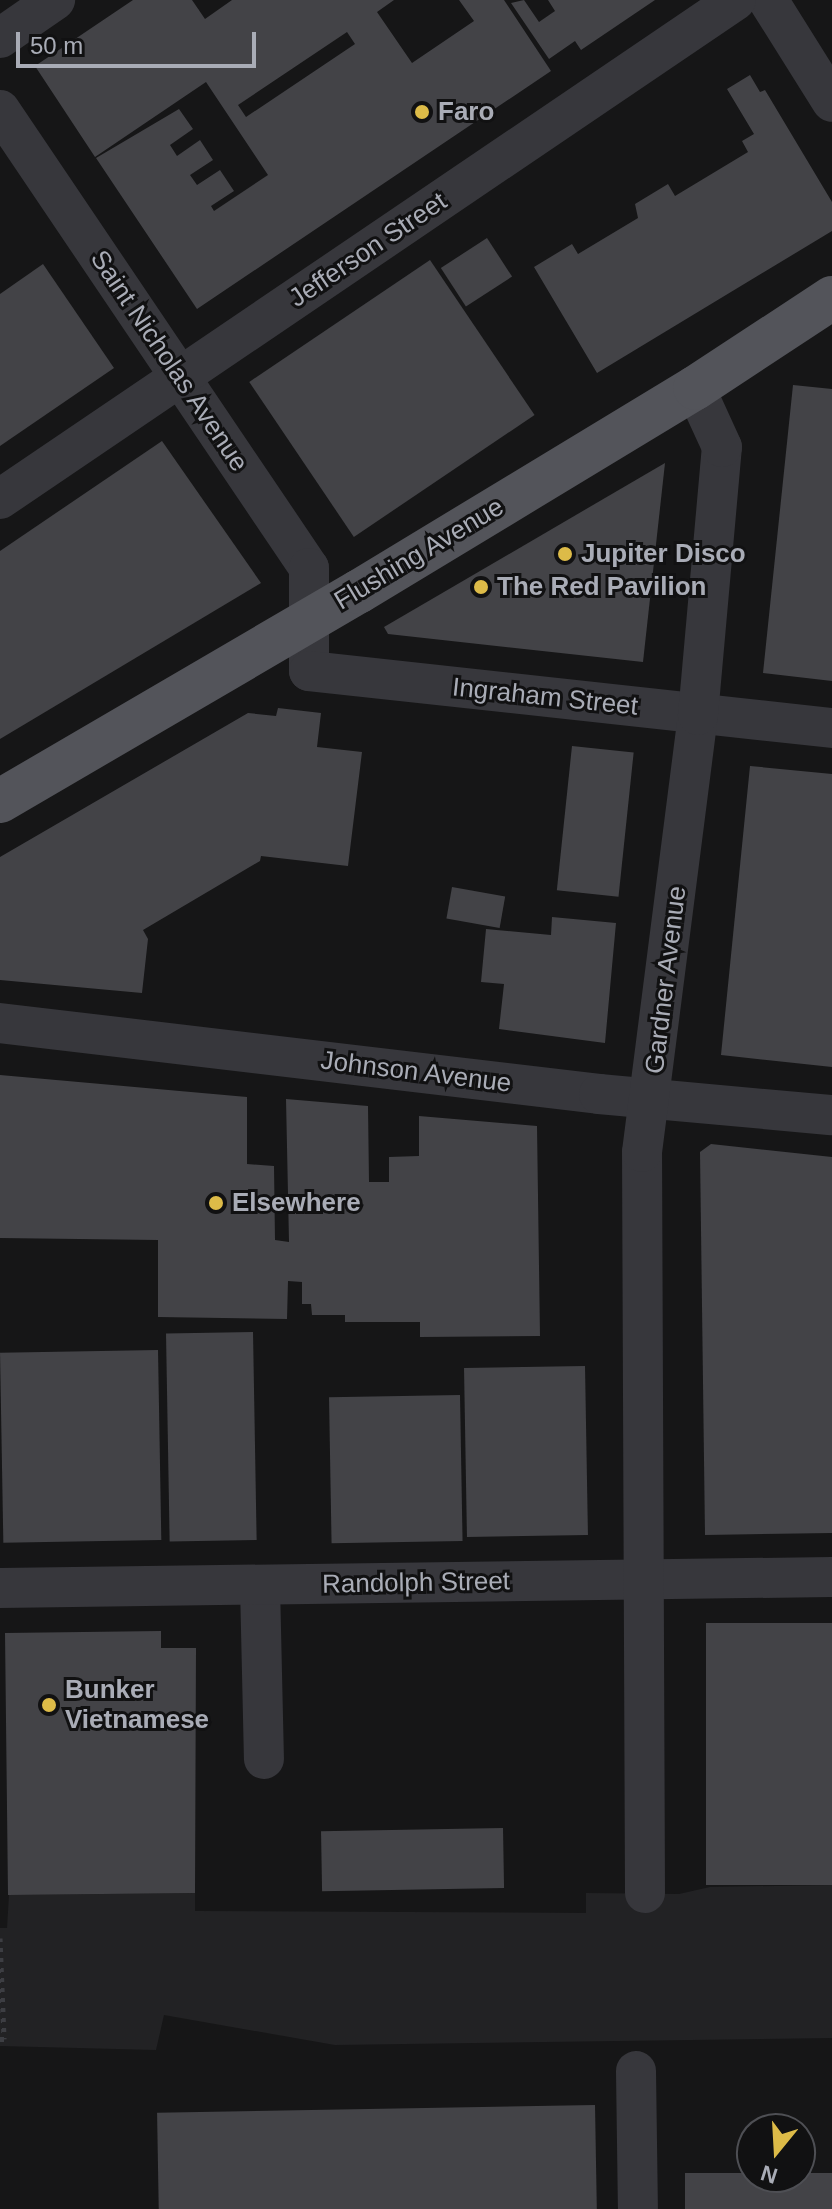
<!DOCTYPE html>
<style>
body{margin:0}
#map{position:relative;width:832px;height:2209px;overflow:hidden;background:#161617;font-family:Helvetica,sans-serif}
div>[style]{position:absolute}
.built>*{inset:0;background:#222224}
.building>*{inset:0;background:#434347;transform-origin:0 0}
.path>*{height:5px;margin-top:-2.5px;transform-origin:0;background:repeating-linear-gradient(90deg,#3d3e43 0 4px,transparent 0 10px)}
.minor>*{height:40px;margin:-20px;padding:0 20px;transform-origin:20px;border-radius:20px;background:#37373c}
.major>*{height:44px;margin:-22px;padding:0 22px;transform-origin:22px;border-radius:22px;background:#53545a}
.dots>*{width:22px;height:22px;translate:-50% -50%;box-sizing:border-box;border:4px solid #111112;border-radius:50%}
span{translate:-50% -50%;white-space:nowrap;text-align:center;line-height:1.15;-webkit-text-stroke:6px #111112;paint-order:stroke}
.poi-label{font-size:26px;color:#a9acb6;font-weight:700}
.left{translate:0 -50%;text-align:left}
.street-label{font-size:26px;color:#a9acb6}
.north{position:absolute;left:736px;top:2113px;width:80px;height:80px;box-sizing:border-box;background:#111112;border:2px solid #4e4f54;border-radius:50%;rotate:198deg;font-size:22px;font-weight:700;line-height:32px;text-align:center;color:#a9acb6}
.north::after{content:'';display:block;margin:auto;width:28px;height:36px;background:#ddbb48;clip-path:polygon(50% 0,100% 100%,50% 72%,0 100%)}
.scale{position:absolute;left:16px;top:32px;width:240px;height:36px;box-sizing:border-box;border:4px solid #a9acb6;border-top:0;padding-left:10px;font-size:24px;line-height:28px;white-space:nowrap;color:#a9acb6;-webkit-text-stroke:6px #111112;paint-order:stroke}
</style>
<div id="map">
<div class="built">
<div style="clip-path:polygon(832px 1885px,832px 2038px,335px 2045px,164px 2015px,156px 2050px,0 2046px,0 1928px,7px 1928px,9px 1895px,195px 1893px,195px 1911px,586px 1913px,586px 1893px,679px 1894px,710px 1887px)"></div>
</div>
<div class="building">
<div style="clip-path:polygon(evenodd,133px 0,192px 0,205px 19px,232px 0,394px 0,377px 12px,412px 63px,474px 21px,459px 0,504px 0,551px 71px,197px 309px,96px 158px,179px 109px,193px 129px,170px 145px,177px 156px,200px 140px,213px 160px,190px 175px,197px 185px,220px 170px,234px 191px,211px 206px,214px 211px,268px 175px,206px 82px,95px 157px,35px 66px,133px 0,347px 32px,355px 44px,246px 117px,238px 105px,347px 32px)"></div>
<div style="clip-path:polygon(524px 0,539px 22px,555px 11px,548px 0,655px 0,581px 50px,575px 41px,549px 59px,511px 3px)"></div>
<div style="clip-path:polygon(750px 75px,760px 92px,765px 90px,832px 202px,832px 231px,597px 373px,534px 267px,572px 244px,578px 254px,638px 218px,635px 204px,668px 184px,675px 196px,748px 152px,742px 141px,754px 134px,727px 89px)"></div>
<div style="left:487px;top:238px;width:46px;height:55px;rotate:57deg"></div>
<div style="left:430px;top:260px;width:187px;height:218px;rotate:56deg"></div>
<div style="clip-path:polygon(43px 264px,114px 368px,0 446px,0 294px)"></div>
<div style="clip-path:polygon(793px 385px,832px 389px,832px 681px,763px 673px)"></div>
<div style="clip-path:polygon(162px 441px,261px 583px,0 739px,0 551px)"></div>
<div style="clip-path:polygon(665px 463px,643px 662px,388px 634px,384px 627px)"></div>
<div style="clip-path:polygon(278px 708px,321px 713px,317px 747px,362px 752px,348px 866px,261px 856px,260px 861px,143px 930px,148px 939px,142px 993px,0 980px,0 857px,248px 713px,276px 716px)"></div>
<div style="left:572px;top:746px;width:62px;height:145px;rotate:6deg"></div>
<div style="clip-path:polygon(750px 766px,832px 774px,832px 1067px,721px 1055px)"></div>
<div style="left:452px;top:887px;width:54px;height:32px;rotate:10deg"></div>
<div style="clip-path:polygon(552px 917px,616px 923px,605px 1043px,499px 1029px,504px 984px,481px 982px,486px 929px,551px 935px)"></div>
<div style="clip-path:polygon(0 1075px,247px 1097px,247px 1164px,274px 1166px,275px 1240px,289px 1242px,286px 1099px,368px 1106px,369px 1182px,389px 1182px,389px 1157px,419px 1156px,419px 1116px,537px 1126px,540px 1336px,420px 1337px,420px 1322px,345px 1322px,345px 1315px,312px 1315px,311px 1304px,302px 1304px,302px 1282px,288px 1281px,287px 1319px,158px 1317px,158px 1240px,0 1238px)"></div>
<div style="clip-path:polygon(711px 1144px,832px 1157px,832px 1533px,705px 1535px,700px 1152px)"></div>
<div style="left:253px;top:1332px;width:208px;height:87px;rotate:89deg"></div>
<div style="left:158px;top:1350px;width:190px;height:158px;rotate:89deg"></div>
<div style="left:585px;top:1366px;width:169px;height:121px;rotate:89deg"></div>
<div style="left:460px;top:1395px;width:146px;height:131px;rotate:89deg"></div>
<div style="left:832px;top:1623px;width:262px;height:126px;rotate:90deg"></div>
<div style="clip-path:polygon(161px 1631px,161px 1648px,196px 1648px,195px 1893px,8px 1895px,5px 1633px)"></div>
<div style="left:503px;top:1828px;width:60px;height:182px;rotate:89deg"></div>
<div style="left:595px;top:2105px;width:104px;height:438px;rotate:89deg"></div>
<div style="left:832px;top:2173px;width:36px;height:147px;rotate:90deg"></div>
</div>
<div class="path">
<div style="left:0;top:1938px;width:101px;rotate:87.7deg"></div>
<div style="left:4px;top:2039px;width:4px;rotate:180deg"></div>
</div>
<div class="minor">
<div style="left:768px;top:0;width:120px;rotate:57.9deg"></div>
<div style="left:0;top:38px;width:67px;rotate:-34.6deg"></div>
<div style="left:0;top:110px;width:552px;rotate:55.99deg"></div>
<div style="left:309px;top:568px;width:103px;rotate:90deg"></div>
<div style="left:309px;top:671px;width:526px;rotate:6.22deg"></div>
<div style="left:0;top:499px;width:889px;rotate:-34.14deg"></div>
<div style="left:0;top:1023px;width:603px;rotate:6.76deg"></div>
<div style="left:599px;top:1094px;width:234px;rotate:5.2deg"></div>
<div style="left:260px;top:1585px;width:174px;rotate:88.7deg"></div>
<div style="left:0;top:1588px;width:832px;rotate:-0.76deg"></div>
<div style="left:645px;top:1893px;width:741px;rotate:-90.23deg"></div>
<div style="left:642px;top:1152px;width:441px;rotate:-82.7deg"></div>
<div style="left:698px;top:715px;width:269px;rotate:-84.9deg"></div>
<div style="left:722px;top:447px;width:65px;rotate:-114.6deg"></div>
<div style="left:636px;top:2071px;width:138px;rotate:89.2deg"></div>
</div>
<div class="major">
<div style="left:0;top:801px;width:415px;rotate:-30.3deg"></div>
<div style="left:358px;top:592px;width:394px;rotate:-31.2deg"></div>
<div style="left:695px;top:388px;width:164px;rotate:-33.3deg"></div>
</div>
<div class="dots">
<div style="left:422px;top:112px;background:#ddbb48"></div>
<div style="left:565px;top:554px;background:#ddbb48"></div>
<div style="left:481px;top:587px;background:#ddbb48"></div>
<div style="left:216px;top:1203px;background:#ddbb48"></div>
<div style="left:49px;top:1705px;background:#ddbb48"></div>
</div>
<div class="poi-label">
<span class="left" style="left:438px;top:112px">Faro</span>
<span class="left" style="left:581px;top:554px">Jupiter Disco</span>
<span class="left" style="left:497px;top:587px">The Red Pavilion</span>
<span class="left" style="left:232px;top:1203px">Elsewhere</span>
<span class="left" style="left:65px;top:1705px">Bunker<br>Vietnamese</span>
</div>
<div class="street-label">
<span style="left:368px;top:250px;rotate:-34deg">Jefferson Street</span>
<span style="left:169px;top:361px;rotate:56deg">Saint Nicholas Avenue</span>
<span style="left:419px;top:554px;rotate:-31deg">Flushing Avenue</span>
<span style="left:545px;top:697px;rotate:6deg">Ingraham Street</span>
<span style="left:666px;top:980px;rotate:-83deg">Gardner Avenue</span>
<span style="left:416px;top:1072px;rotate:7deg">Johnson Avenue</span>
<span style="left:416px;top:1583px;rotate:-1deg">Randolph Street</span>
</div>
<div class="north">N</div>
<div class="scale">50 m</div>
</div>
